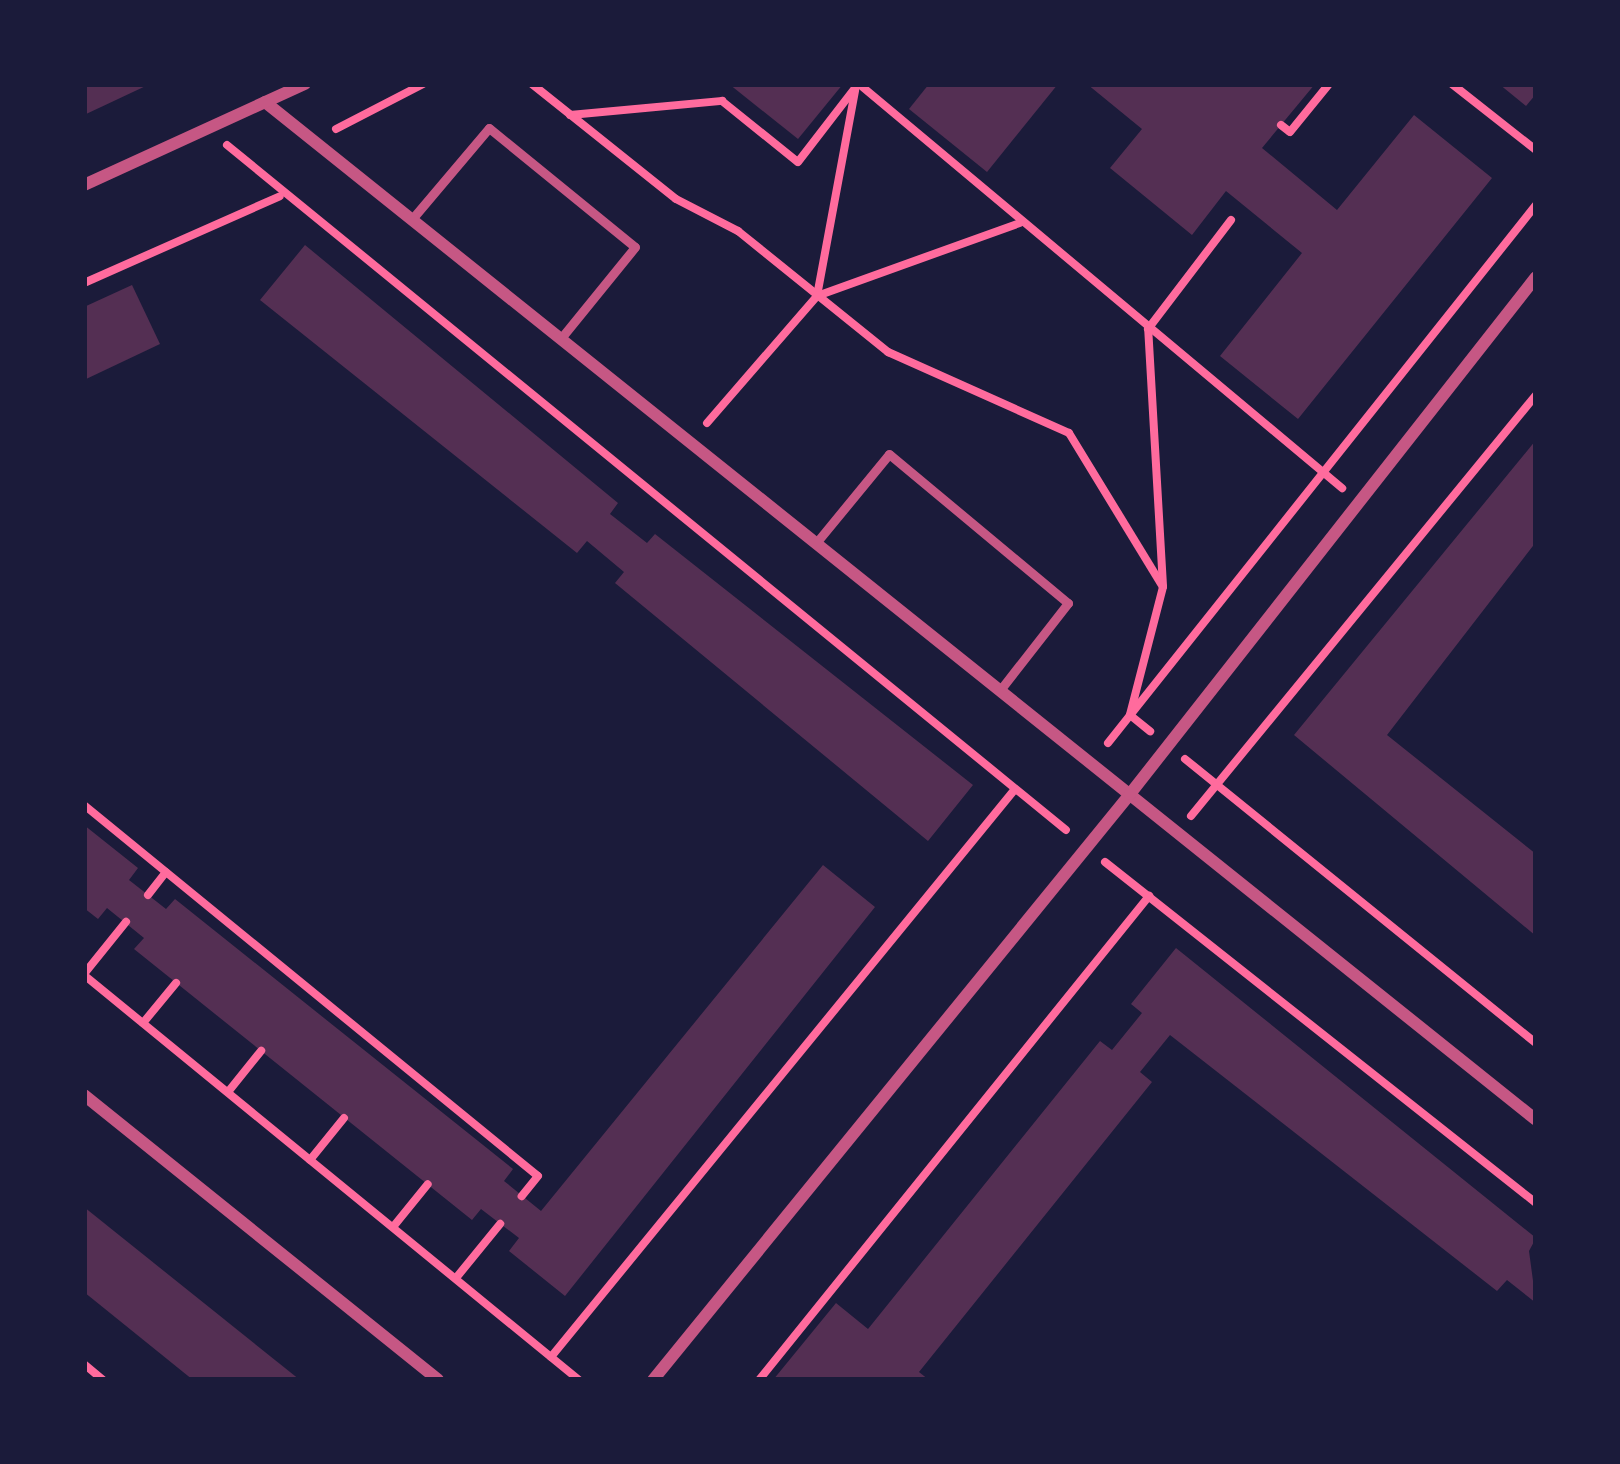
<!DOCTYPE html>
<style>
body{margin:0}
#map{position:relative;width:1620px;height:1464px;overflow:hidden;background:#1b1b3a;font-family:"Asap Condensed",sans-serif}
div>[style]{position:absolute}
.building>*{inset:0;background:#542f53}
.path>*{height:8px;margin:-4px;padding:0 4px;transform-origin:4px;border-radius:4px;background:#ff6b9d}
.service>*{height:9px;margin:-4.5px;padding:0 4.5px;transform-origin:4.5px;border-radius:4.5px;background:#c65784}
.minor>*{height:12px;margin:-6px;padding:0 6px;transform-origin:6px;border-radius:6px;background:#c65784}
span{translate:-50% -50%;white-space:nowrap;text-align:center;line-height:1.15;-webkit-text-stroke:12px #1b1b3a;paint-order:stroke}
.frame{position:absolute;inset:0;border:87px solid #1b1b3a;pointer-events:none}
</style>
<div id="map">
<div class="building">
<div style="clip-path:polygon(84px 84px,150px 84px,84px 115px)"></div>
<div style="clip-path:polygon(729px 84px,843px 84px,798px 139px)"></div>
<div style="clip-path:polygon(929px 84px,1058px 84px,987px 172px,909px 109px)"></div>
<div style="clip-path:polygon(1087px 84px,1315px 84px,1262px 148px,1337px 210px,1414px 115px,1492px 178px,1298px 419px,1220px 356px,1302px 253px,1226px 191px,1192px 235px,1110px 168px,1142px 129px)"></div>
<div style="clip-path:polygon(1499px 84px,1536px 84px,1536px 94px,1526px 106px)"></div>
<div style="clip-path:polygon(305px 245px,618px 503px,610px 514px,647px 543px,655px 534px,973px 785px,928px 841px,615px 583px,624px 572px,587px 541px,577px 553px,260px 300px)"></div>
<div style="clip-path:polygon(132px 285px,160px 344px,84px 380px,84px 307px)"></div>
<div style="clip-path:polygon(1536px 440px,1536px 542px,1387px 735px,1536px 854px,1536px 936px,1294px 735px)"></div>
<div style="clip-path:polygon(84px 825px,138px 868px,129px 880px,166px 909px,175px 899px,513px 1169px,504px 1181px,541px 1211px,823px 865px,875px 907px,565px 1296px,509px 1251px,519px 1238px,481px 1209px,472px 1220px,134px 949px,144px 938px,107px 908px,98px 919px,84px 908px)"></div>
<div style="clip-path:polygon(1176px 948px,1536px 1238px,1529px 1251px,1536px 1303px,1507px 1280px,1497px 1291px,1170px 1035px,1140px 1072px,1152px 1082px,919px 1372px,929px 1380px,773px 1380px,836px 1303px,868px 1329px,1100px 1041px,1112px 1050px,1142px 1013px,1131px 1004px)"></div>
<div style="clip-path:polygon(84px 1207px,300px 1380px,193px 1380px,84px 1292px)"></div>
</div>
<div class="path">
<div style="left:532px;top:84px;width:184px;rotate:38.6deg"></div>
<div style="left:676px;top:199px;width:70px;rotate:27.3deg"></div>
<div style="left:738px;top:231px;width:193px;rotate:38.9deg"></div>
<div style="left:888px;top:352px;width:198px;rotate:24.1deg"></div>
<div style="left:1069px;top:433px;width:180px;rotate:58.6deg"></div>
<div style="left:1163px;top:587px;width:132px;rotate:104.5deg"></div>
<div style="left:1130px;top:715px;width:26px;rotate:39deg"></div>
<div style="left:859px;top:84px;width:630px;rotate:39.91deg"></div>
<div style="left:1452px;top:84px;width:107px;rotate:38.2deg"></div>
<div style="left:570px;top:115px;width:153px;rotate:-5.3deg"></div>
<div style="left:722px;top:101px;width:97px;rotate:38.8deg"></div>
<div style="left:798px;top:162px;width:93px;rotate:-52.4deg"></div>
<div style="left:1281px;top:125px;width:11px;rotate:38deg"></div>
<div style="left:1290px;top:132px;width:62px;rotate:-50.9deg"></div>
<div style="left:336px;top:129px;width:98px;rotate:-27.3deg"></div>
<div style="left:227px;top:145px;width:1083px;rotate:39.23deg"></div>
<div style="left:84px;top:283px;width:214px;rotate:-23.9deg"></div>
<div style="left:817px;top:296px;width:209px;rotate:-79.5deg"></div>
<div style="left:707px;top:423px;width:168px;rotate:-49.1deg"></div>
<div style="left:817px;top:296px;width:216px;rotate:-19.8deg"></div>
<div style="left:1163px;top:586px;width:257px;rotate:-93.3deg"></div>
<div style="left:1148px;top:329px;width:137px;rotate:-52.7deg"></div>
<div style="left:1108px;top:743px;width:687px;rotate:-51.5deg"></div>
<div style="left:1185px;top:759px;width:452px;rotate:39deg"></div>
<div style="left:84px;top:805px;width:586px;rotate:39.26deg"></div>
<div style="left:538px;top:1176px;width:26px;rotate:129deg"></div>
<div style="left:1191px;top:816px;width:544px;rotate:-50.67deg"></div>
<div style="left:1105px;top:862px;width:550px;rotate:38.35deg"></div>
<div style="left:148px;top:895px;width:29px;rotate:-52deg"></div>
<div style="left:84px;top:974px;width:67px;rotate:-51.1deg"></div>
<div style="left:84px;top:975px;width:640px;rotate:39.29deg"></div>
<div style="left:143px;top:1023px;width:52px;rotate:-50.5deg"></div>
<div style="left:228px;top:1092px;width:53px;rotate:-51.2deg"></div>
<div style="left:310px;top:1160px;width:54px;rotate:-51deg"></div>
<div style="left:393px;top:1227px;width:55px;rotate:-50.9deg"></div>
<div style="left:456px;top:1278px;width:70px;rotate:-50.8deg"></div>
<div style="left:551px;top:1357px;width:733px;rotate:-50.75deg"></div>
<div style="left:84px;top:1364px;width:25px;rotate:40deg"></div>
<div style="left:759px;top:1380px;width:622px;rotate:-51.14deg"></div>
</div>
<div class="service">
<div style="left:412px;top:219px;width:119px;rotate:-49.8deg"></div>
<div style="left:489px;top:128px;width:188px;rotate:39.2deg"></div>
<div style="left:635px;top:247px;width:117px;rotate:129.1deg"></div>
<div style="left:816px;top:543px;width:115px;rotate:-50.6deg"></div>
<div style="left:889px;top:454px;width:233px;rotate:39.8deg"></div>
<div style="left:1068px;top:603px;width:110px;rotate:128deg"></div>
</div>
<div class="minor">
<div style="left:265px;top:102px;width:1628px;rotate:38.69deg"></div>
<div style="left:84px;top:185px;width:243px;rotate:-24.6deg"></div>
<div style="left:84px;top:1095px;width:454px;rotate:38.8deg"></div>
<div style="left:653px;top:1380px;width:756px;rotate:-50.85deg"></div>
<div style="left:1130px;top:794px;width:657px;rotate:-51.86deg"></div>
</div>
<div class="frame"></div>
</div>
